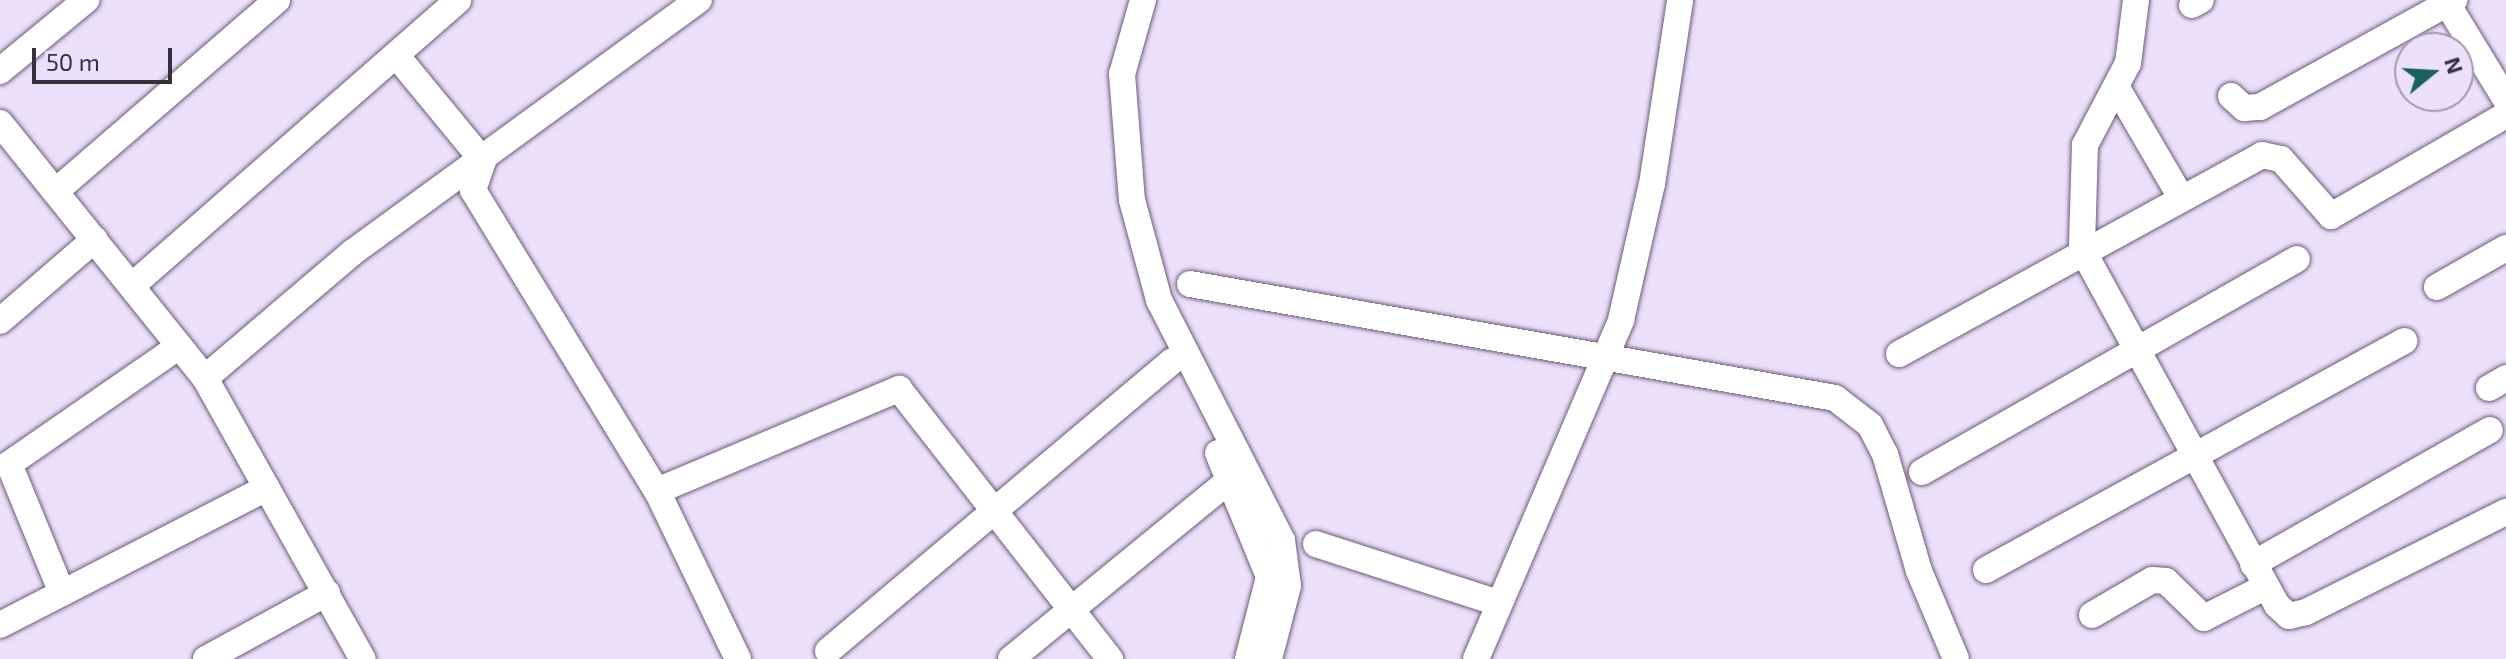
<!DOCTYPE html>
<style>
body{margin:0}
#map{position:relative;width:2506px;height:659px;overflow:hidden;background:#ede0fb;font-family:"Exo 2",sans-serif}
div>[style]{position:absolute}
.roads{filter:drop-shadow(0 0 2px #6b5c79) drop-shadow(0 0 2px #6b5c79)}
.minor>*{height:26px;margin:-13px;padding:0 13px;transform-origin:13px;border-radius:13px;background:#fff}
span{translate:-50% -50%;white-space:nowrap;text-align:center;line-height:1.15;-webkit-text-stroke:8px #ede0fb;paint-order:stroke}
.north{position:absolute;left:2394px;top:32px;width:80px;height:80px;box-sizing:border-box;background:#ede0fb;border:2px solid #a49aaf;border-radius:50%;rotate:72deg;font-size:22px;font-weight:700;line-height:32px;text-align:center;color:#36303d}
.north::after{content:'';display:block;margin:auto;width:28px;height:36px;background:#18645d;clip-path:polygon(50% 0,100% 100%,50% 72%,0 100%)}
.scale{position:absolute;left:32px;top:48px;width:140px;height:36px;box-sizing:border-box;border:4px solid #36303d;border-top:0;padding-left:10px;font-size:24px;line-height:28px;white-space:nowrap;color:#36303d;-webkit-text-stroke:6px #ede0fb;paint-order:stroke}
</style>
<div id="map">
<div class="roads">
<div class="minor">
<div style="left:1143px;top:0;width:77px;rotate:105.8deg"></div>
<div style="left:1122px;top:74px;width:126px;rotate:85.5deg"></div>
<div style="left:1132px;top:200px;width:104px;rotate:74.9deg"></div>
<div style="left:1159px;top:300px;width:270px;rotate:62.9deg"></div>
<div style="left:1282px;top:540px;width:46px;rotate:82.6deg"></div>
<div style="left:1288px;top:586px;width:75px;rotate:104.6deg"></div>
<div style="left:2136px;top:0;width:64px;rotate:97.2deg"></div>
<div style="left:2128px;top:63px;width:93px;rotate:117.7deg"></div>
<div style="left:2085px;top:145px;width:104px;rotate:91.7deg"></div>
<div style="left:2082px;top:249px;width:406px;rotate:61.3deg"></div>
<div style="left:2277px;top:605px;width:16px;rotate:43deg"></div>
<div style="left:2289px;top:616px;width:17px;rotate:-13deg"></div>
<div style="left:2306px;top:612px;width:224px;rotate:-26.6deg"></div>
<div style="left:2445px;top:0;width:117px;rotate:58.6deg"></div>
<div style="left:2192px;top:5px;width:10px;rotate:-29deg"></div>
<div style="left:396px;top:55px;width:137px;rotate:50.6deg"></div>
<div style="left:483px;top:161px;width:31px;rotate:109deg"></div>
<div style="left:473px;top:190px;width:353px;rotate:58.6deg"></div>
<div style="left:0;top:71px;width:112px;rotate:-39.5deg"></div>
<div style="left:2117px;top:88px;width:125px;rotate:59.7deg"></div>
<div style="left:2231px;top:96px;width:18px;rotate:43deg"></div>
<div style="left:2244px;top:108px;width:16px;rotate:-4deg"></div>
<div style="left:2260px;top:107px;width:222px;rotate:-28.9deg"></div>
<div style="left:0;top:123px;width:327px;rotate:51.2deg"></div>
<div style="left:205px;top:378px;width:322px;rotate:60.7deg"></div>
<div style="left:56px;top:191px;width:292px;rotate:-40.8deg"></div>
<div style="left:134px;top:284px;width:431px;rotate:-41.2deg"></div>
<div style="left:1190px;top:284px;width:655px;rotate:10.02deg"></div>
<div style="left:1835px;top:398px;width:44px;rotate:37.6deg"></div>
<div style="left:1870px;top:425px;width:33px;rotate:63deg"></div>
<div style="left:1885px;top:454px;width:122px;rotate:73.8deg"></div>
<div style="left:1919px;top:571px;width:95px;rotate:67.2deg"></div>
<div style="left:2437px;top:287px;width:79px;rotate:-29.5deg"></div>
<div style="left:0;top:321px;width:125px;rotate:-40.8deg"></div>
<div style="left:1899px;top:354px;width:414px;rotate:-28.7deg"></div>
<div style="left:2262px;top:155px;width:19px;rotate:12deg"></div>
<div style="left:2281px;top:159px;width:76px;rotate:48.7deg"></div>
<div style="left:2331px;top:216px;width:202px;rotate:-30deg"></div>
<div style="left:205px;top:378px;width:194px;rotate:-40.4deg"></div>
<div style="left:353px;top:252px;width:428px;rotate:-36.1deg"></div>
<div style="left:2489px;top:388px;width:20px;rotate:-30deg"></div>
<div style="left:1218px;top:453px;width:134px;rotate:67.6deg"></div>
<div style="left:1269px;top:577px;width:85px;rotate:104.4deg"></div>
<div style="left:1922px;top:472px;width:431px;rotate:-29.6deg"></div>
<div style="left:1316px;top:544px;width:192px;rotate:17.9deg"></div>
<div style="left:2253px;top:564px;width:272px;rotate:-29.5deg"></div>
<div style="left:1986px;top:570px;width:477px;rotate:-28.7deg"></div>
<div style="left:62px;top:593px;width:139px;rotate:-112.3deg"></div>
<div style="left:9px;top:464px;width:206px;rotate:-34.7deg"></div>
<div style="left:2092px;top:615px;width:69px;rotate:-30.3deg"></div>
<div style="left:2152px;top:580px;width:14px;rotate:4deg"></div>
<div style="left:2166px;top:581px;width:53px;rotate:44.2deg"></div>
<div style="left:2204px;top:618px;width:68px;rotate:-26.9deg"></div>
<div style="left:0;top:625px;width:300px;rotate:-27.2deg"></div>
<div style="left:828px;top:651px;width:450px;rotate:-40.1deg"></div>
<div style="left:206px;top:659px;width:138px;rotate:-28.6deg"></div>
<div style="left:738px;top:659px;width:187px;rotate:-115.7deg"></div>
<div style="left:657px;top:491px;width:263px;rotate:-22.9deg"></div>
<div style="left:899px;top:389px;width:343px;rotate:52deg"></div>
<div style="left:1011px;top:659px;width:284px;rotate:-39.3deg"></div>
<div style="left:1476px;top:659px;width:369px;rotate:-66.8deg"></div>
<div style="left:1621px;top:320px;width:139px;rotate:-77.2deg"></div>
<div style="left:1652px;top:184px;width:186px;rotate:-81.3deg"></div>
</div>
</div>
<div class="north">N</div>
<div class="scale">50 m</div>
</div>
